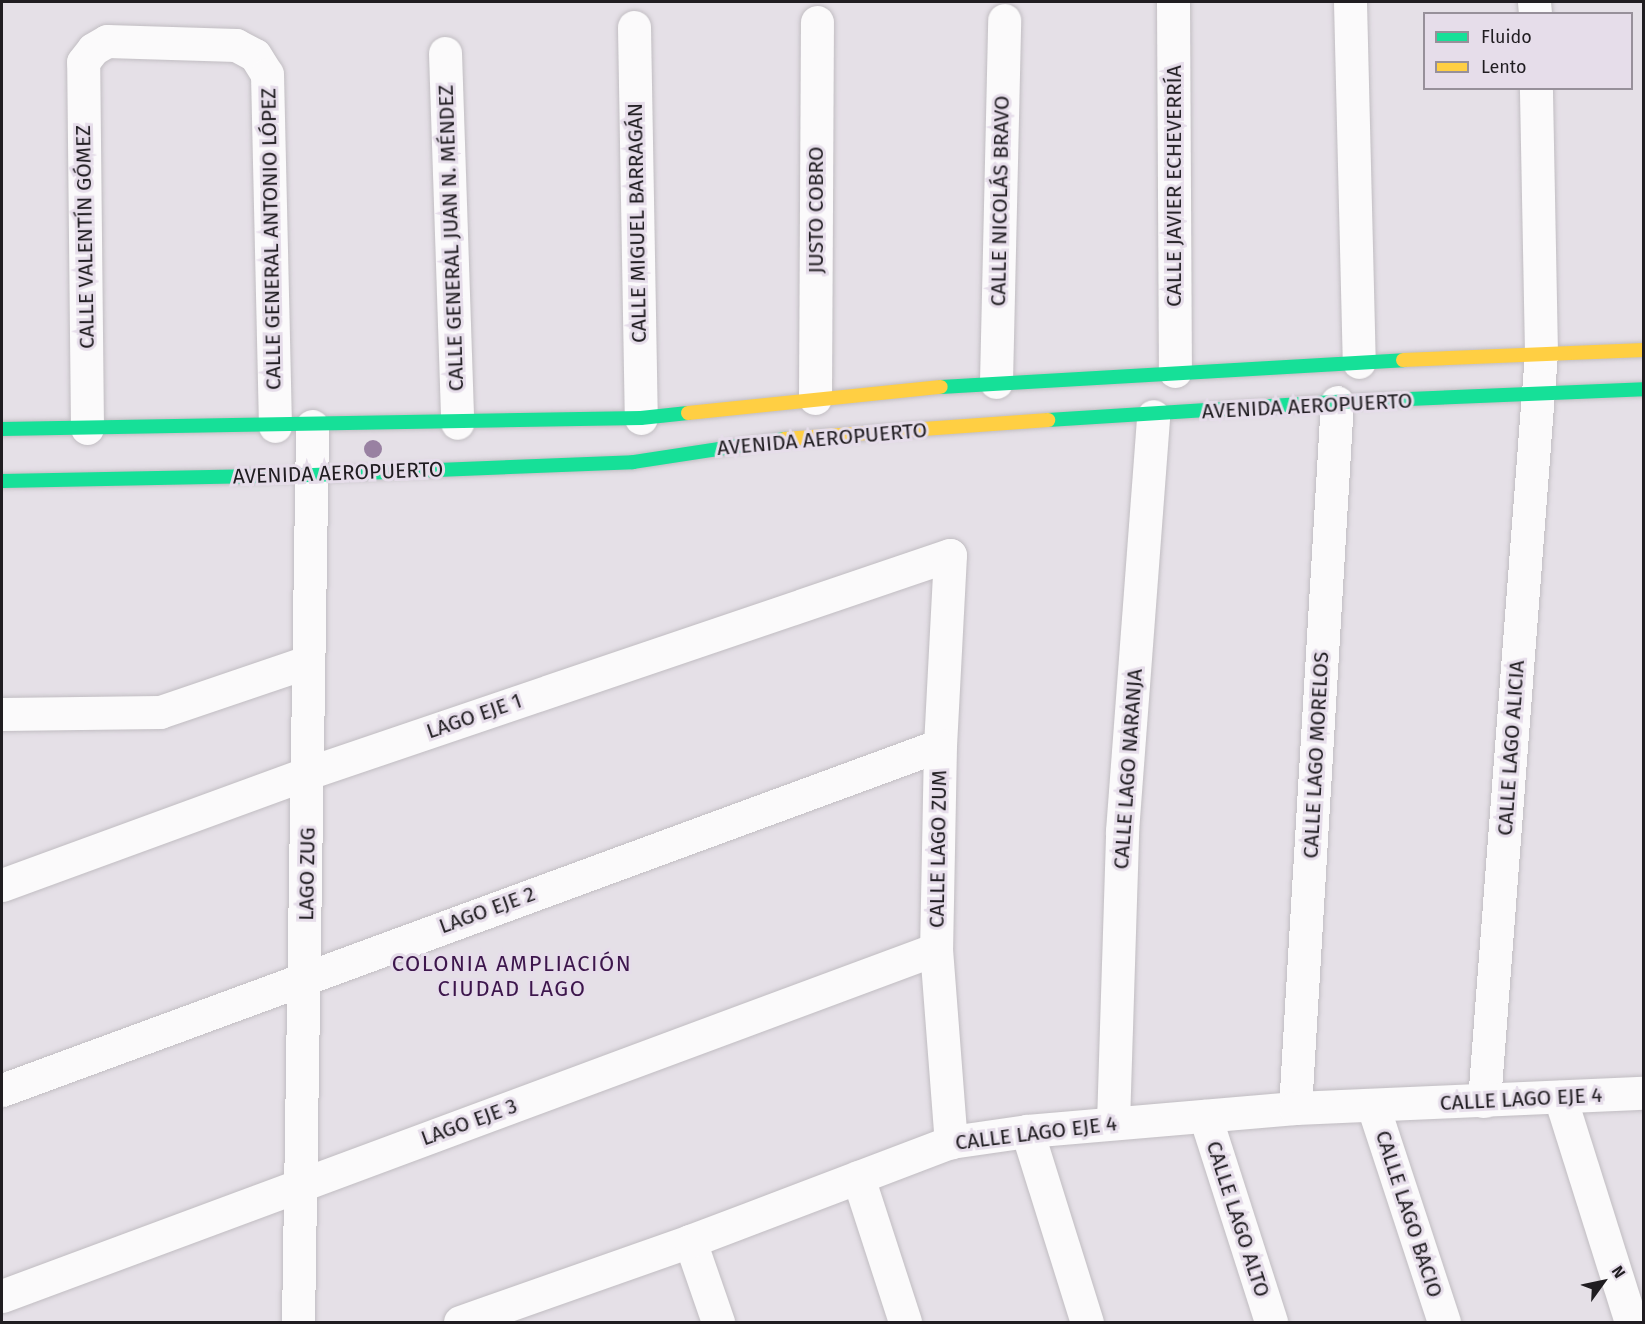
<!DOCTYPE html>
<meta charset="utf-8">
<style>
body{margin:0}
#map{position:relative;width:1645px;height:1324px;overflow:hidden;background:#e5e0e7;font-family:"Fira Sans",sans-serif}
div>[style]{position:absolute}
.roads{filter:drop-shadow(0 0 2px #c1bdc2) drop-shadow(0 0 2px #c1bdc2)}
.street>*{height:33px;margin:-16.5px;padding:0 16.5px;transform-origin:16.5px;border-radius:16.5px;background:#fbfafb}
.fast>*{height:14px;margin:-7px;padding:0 7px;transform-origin:7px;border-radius:7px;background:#16e098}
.slow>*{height:14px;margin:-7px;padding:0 7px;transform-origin:7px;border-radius:7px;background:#ffcf43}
.trees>*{width:18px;height:18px;margin:-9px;border-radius:50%;background:#9981a2}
span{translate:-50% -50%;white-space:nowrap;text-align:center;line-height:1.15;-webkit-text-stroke:6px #e6ddea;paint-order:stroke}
.street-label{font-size:21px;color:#201d21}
.neighbourhood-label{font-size:22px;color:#3d164c;letter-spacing:1.5px}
.frame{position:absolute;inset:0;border:3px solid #201d21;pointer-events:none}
.legend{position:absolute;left:1423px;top:12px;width:210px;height:78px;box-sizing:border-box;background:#e6ddea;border:2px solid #97909a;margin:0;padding:8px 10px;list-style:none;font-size:18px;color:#201d21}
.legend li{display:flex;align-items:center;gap:12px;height:30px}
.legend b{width:30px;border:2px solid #97909a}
.north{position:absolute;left:1573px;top:1252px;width:60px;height:60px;-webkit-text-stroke:4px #e6ddea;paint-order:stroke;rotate:57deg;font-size:16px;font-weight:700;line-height:24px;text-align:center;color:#201d21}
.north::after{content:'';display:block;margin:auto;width:21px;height:27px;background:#201d21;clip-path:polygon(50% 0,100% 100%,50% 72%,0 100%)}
</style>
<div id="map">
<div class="roads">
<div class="street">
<div style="left:1173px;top:2px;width:369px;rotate:89.7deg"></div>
<div style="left:1350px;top:2px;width:360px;rotate:88.6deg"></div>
<div style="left:1534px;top:2px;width:12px;rotate:85deg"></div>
<div style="left:634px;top:27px;width:391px;rotate:89deg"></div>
<div style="left:445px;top:53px;width:370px;rotate:88.1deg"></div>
<div style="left:996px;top:382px;width:362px;rotate:-88.7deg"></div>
<div style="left:815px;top:398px;width:376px;rotate:-89.7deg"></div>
<div style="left:87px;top:428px;width:366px;rotate:-90.6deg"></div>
<div style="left:83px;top:62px;width:16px;rotate:-52deg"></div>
<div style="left:93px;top:49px;width:16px;rotate:-30deg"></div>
<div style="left:107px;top:41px;width:129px;rotate:1.8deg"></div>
<div style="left:236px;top:45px;width:21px;rotate:28deg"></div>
<div style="left:255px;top:55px;width:22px;rotate:58deg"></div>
<div style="left:267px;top:74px;width:352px;rotate:88.7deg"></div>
<div style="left:2px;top:714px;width:158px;rotate:-0.7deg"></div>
<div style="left:160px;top:712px;width:155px;rotate:-18.8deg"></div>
<div style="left:2px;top:885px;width:326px;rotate:-20.1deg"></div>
<div style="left:308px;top:773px;width:678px;rotate:-18.76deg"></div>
<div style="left:950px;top:555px;width:190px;rotate:93deg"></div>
<div style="left:940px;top:745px;width:204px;rotate:91.1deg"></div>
<div style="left:936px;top:949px;width:194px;rotate:85.6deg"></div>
<div style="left:2px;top:1090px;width:999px;rotate:-20.19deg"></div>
<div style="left:1560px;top:1097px;width:236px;rotate:72.5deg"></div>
<div style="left:1484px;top:1101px;width:750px;rotate:-85.64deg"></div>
<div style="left:1541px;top:353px;width:265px;rotate:-91.1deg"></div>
<div style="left:1373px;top:1106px;width:227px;rotate:71.8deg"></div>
<div style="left:1295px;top:1108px;width:707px;rotate:-86.6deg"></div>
<div style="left:1205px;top:1116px;width:216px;rotate:72.2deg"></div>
<div style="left:1113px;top:1123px;width:292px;rotate:-88.2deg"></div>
<div style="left:1122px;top:831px;width:416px;rotate:-85.7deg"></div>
<div style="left:1027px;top:1131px;width:200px;rotate:72.6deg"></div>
<div style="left:858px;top:1177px;width:152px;rotate:72deg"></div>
<div style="left:690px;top:1241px;width:86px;rotate:70.9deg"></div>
<div style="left:2px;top:1296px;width:996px;rotate:-20.38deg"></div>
<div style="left:298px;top:1322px;width:896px;rotate:-89.1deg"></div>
<div style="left:460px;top:1322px;width:244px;rotate:-19.4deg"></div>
<div style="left:690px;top:1241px;width:279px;rotate:-20.8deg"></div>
<div style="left:951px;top:1142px;width:77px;rotate:-8.2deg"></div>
<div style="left:1027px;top:1131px;width:269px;rotate:-4.9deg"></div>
<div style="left:1295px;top:1108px;width:349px;rotate:-2.5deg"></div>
</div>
<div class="fast">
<div style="left:941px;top:387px;width:463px;rotate:-3.3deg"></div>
<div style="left:1048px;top:420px;width:290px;rotate:-3.6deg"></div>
<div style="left:1337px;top:402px;width:307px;rotate:-2.4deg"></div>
<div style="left:2px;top:429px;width:639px;rotate:-0.99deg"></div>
<div style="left:641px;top:418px;width:47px;rotate:-6.1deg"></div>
<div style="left:2px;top:481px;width:311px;rotate:-1.1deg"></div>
<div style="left:313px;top:475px;width:320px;rotate:-2.3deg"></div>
<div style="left:633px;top:462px;width:153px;rotate:-8.7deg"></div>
</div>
<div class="slow">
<div style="left:1403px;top:360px;width:241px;rotate:-2.4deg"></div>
<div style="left:688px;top:413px;width:254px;rotate:-5.9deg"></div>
<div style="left:784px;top:439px;width:265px;rotate:-4.1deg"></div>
</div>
</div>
<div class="trees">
<div style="left:373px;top:449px"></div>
</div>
<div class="street-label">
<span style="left:1174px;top:186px;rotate:-90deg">CALLE JAVIER ECHEVERRÍA</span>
<span style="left:1000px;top:201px;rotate:-89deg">CALLE NICOLÁS BRAVO</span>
<span style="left:816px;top:210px;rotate:-90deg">JUSTO COBRO</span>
<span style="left:637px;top:223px;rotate:-91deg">CALLE MIGUEL BARRAGÁN</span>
<span style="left:85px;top:237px;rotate:-91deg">CALLE VALENTÍN GÓMEZ</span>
<span style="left:451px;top:238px;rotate:-92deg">CALLE GENERAL JUAN N. MÉNDEZ</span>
<span style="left:271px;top:239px;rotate:-91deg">CALLE GENERAL ANTONIO LÓPEZ</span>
<span style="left:1307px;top:406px;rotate:-3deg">AVENIDA AEROPUERTO</span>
<span style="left:822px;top:439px;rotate:-5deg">AVENIDA AEROPUERTO</span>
<span style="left:338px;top:473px;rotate:-2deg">AVENIDA AEROPUERTO</span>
<span style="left:474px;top:716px;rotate:-19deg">LAGO EJE 1</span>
<span style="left:1511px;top:748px;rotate:-86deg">CALLE LAGO ALICIA</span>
<span style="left:1316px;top:755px;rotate:-87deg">CALLE LAGO MORELOS</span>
<span style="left:1128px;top:769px;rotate:-86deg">CALLE LAGO NARANJA</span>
<span style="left:938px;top:849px;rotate:-89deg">CALLE LAGO ZUM</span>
<span style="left:307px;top:874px;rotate:-89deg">LAGO ZUG</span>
<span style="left:487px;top:910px;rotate:-20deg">LAGO EJE 2</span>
<span style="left:1521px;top:1099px;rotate:-3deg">CALLE LAGO EJE 4</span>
<span style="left:469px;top:1122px;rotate:-20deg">LAGO EJE 3</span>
<span style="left:1036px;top:1133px;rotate:-7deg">CALLE LAGO EJE 4</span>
<span style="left:1409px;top:1214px;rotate:72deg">CALLE LAGO BACIO</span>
<span style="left:1238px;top:1219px;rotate:72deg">CALLE LAGO ALTO</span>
</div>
<div class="neighbourhood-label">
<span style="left:512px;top:976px">COLONIA AMPLIACIÓN<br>CIUDAD LAGO</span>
</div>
<div class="frame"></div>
<ul class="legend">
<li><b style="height:8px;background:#16e098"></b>Fluido</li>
<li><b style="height:8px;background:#ffcf43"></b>Lento</li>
</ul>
<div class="north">N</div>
</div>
